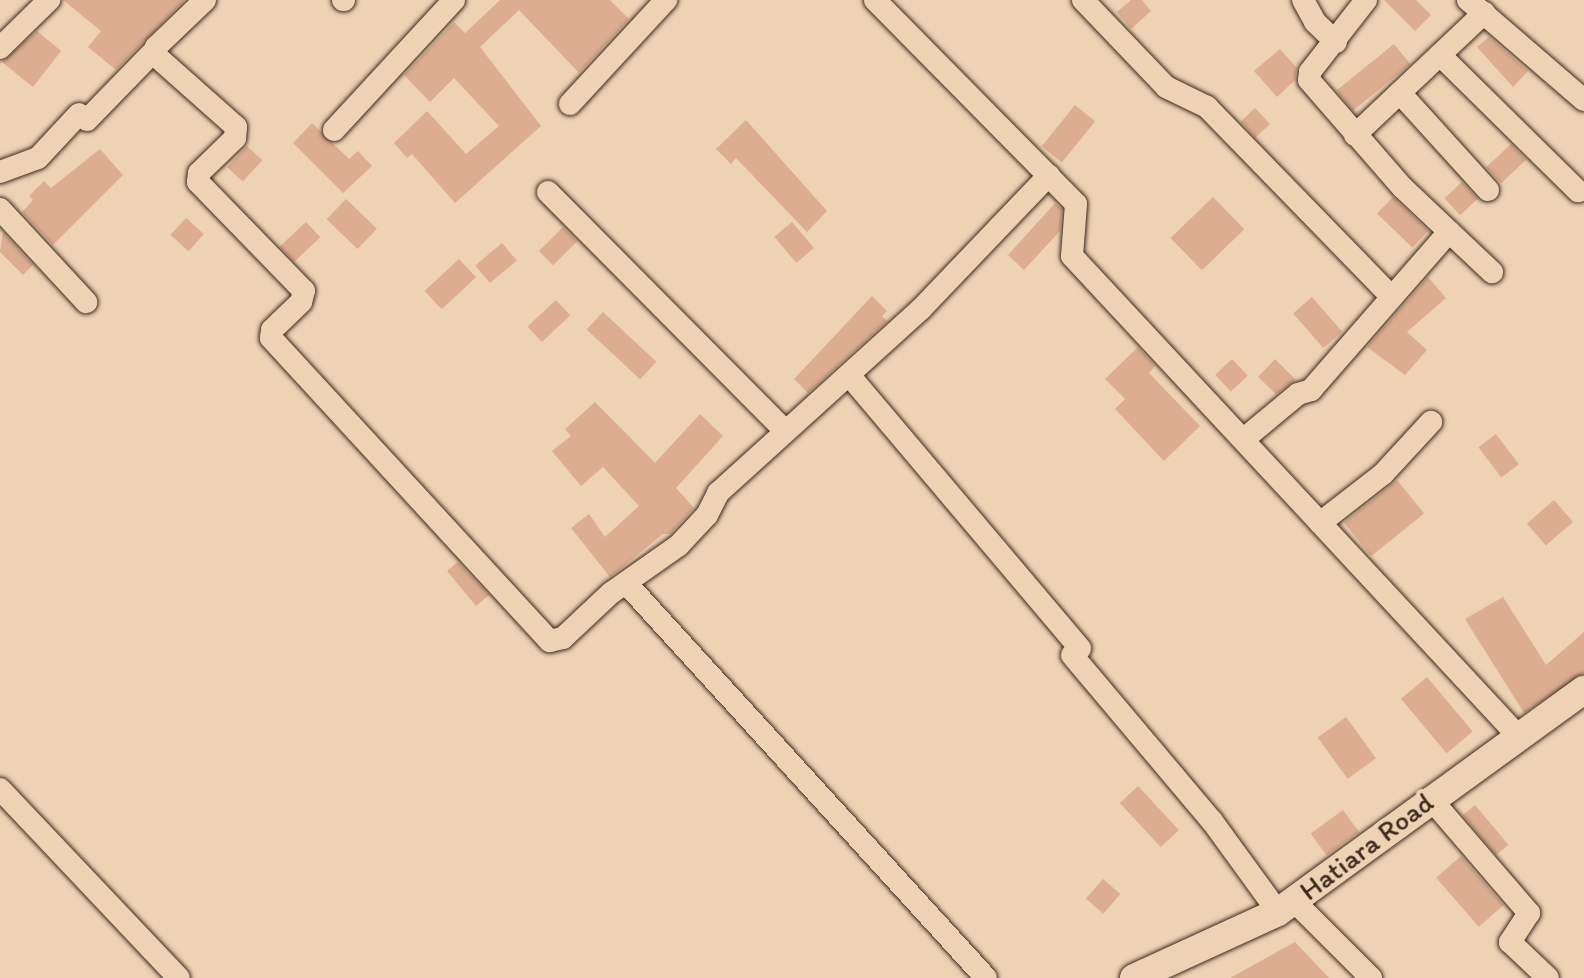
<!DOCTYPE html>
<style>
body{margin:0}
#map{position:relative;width:1584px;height:978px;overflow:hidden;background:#eed2b4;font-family:Itim,sans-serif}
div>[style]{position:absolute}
.building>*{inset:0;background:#dcad91;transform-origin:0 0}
.roads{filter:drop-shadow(0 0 2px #3b2a1e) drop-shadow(0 0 2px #3b2a1e)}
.minor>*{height:22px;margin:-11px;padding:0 11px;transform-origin:11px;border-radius:11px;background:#eed2b4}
.tertiary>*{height:28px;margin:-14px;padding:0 14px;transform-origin:14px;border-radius:14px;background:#eed2b4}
span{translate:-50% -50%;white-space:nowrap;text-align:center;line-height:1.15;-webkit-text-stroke:8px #eed2b4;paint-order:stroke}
.street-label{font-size:28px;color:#3b2a1e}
</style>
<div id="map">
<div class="building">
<div style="clip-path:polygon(63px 0,185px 0,116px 70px,88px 47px,101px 31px)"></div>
<div style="clip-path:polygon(500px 0,610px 0,629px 19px,579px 73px,519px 10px,480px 47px,541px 126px,455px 203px,412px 154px,407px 158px,394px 143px,427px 111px,466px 154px,499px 126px,454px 78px,430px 102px,404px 75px,454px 22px,465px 33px)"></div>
<div style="clip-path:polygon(1131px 0,1142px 0,1151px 11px,1131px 29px,1117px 12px)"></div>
<div style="clip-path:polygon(1384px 0,1416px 0,1431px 15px,1415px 31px)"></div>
<div style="clip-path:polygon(37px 31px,61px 51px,33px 87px,2px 62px)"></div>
<div style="clip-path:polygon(1489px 37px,1528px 71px,1513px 87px,1477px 47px)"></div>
<div style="left:1394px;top:44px;width:26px;height:74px;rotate:51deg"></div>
<div style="clip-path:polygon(1280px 49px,1297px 68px,1295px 80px,1277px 97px,1254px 71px)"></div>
<div style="left:1075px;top:105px;width:26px;height:53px;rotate:39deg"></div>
<div style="left:1255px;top:108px;width:22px;height:20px;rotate:47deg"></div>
<div style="clip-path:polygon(746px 120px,827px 211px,807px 232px,736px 158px,731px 164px,716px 149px)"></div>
<div style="clip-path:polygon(312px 123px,349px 159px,358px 151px,372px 166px,343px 193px,293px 143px)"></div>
<div style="left:1511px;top:144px;width:22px;height:34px;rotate:47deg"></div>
<div style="left:247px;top:146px;width:21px;height:29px;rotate:43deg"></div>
<div style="clip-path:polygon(100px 149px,123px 175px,53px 245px,22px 212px,33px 200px,29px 196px,44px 181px,51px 188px)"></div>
<div style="left:1462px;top:182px;width:23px;height:24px;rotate:47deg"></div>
<div style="left:1213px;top:197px;width:45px;height:59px;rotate:46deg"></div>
<div style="left:1393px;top:197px;width:49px;height:23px;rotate:44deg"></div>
<div style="left:346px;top:199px;width:43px;height:28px;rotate:44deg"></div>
<div style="clip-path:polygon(1055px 203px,1062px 209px,1060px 231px,1024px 270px,1008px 255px)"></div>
<div style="left:186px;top:218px;width:24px;height:23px;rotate:42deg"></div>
<div style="left:306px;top:222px;width:21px;height:36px;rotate:47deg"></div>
<div style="left:792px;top:222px;width:34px;height:23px;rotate:50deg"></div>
<div style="left:563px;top:227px;width:20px;height:34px;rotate:45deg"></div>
<div style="clip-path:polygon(3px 232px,33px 265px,23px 275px,0 252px)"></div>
<div style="left:502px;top:243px;width:23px;height:35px;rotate:50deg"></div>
<div style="left:459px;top:259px;width:25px;height:47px;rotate:47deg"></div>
<div style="clip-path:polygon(1428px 277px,1446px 298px,1407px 332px,1427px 350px,1405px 375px,1367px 347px)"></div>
<div style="clip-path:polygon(872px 296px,887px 311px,882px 316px,887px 321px,808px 393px,794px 379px)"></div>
<div style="left:1312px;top:297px;width:46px;height:25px;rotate:49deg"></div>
<div style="left:556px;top:300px;width:21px;height:39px;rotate:47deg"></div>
<div style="left:603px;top:312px;width:73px;height:24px;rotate:43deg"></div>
<div style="clip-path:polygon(1138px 347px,1155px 366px,1149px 373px,1200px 426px,1164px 461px,1115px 409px,1125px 399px,1105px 379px)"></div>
<div style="left:1232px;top:359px;width:23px;height:23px;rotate:47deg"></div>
<div style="clip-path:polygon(1275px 359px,1296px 380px,1276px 394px,1258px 377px)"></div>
<div style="clip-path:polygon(595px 402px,655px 463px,700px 414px,723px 436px,676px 488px,694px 508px,670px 534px,663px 534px,610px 577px,571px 528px,589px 514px,605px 537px,639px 506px,603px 467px,581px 486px,552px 451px,571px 436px,565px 429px)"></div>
<div style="left:1496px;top:434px;width:38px;height:22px;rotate:53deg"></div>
<div style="left:1397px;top:480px;width:43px;height:68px;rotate:51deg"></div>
<div style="left:1554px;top:500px;width:29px;height:36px;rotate:49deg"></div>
<div style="clip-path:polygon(458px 562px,489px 595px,476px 606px,447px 571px)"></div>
<div style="clip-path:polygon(1503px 597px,1546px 665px,1584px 632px,1584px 673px,1524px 713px,1465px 619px)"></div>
<div style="left:1427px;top:677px;width:71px;height:34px;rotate:50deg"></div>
<div style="left:1346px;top:717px;width:51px;height:35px;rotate:54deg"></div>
<div style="left:1138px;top:786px;width:60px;height:25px;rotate:47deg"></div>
<div style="left:1475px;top:805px;width:52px;height:16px;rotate:50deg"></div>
<div style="left:1343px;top:810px;width:27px;height:40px;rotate:54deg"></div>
<div style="left:1461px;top:856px;width:65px;height:33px;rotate:49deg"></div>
<div style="left:1103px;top:879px;width:23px;height:26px;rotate:41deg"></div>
<div style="clip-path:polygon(1295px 942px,1329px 978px,1230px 978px)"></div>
</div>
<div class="roads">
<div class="minor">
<div style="left:205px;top:0;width:68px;rotate:136.2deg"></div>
<div style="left:156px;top:47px;width:8px;rotate:97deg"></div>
<div style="left:155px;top:55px;width:108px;rotate:41.6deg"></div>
<div style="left:236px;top:127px;width:11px;rotate:95deg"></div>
<div style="left:235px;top:138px;width:50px;rotate:135.8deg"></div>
<div style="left:199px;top:173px;width:9px;rotate:96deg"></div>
<div style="left:198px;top:182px;width:152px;rotate:45.8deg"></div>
<div style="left:304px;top:291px;width:11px;rotate:105deg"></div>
<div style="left:301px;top:302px;width:40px;rotate:136deg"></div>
<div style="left:272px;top:330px;width:8px;rotate:97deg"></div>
<div style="left:271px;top:338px;width:412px;rotate:47.4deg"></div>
<div style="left:550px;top:641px;width:13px;rotate:-13deg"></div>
<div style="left:563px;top:638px;width:66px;rotate:-43.2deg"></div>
<div style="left:611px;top:593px;width:83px;rotate:-35.2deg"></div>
<div style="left:679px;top:545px;width:41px;rotate:-47deg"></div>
<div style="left:707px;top:515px;width:25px;rotate:-63deg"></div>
<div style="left:718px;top:493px;width:274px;rotate:-42.2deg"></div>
<div style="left:921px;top:309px;width:185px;rotate:-46.3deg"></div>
<div style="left:343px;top:0;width:1px"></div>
<div style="left:875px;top:0;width:286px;rotate:45.4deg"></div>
<div style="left:1076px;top:204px;width:52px;rotate:94.4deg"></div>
<div style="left:1072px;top:256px;width:659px;rotate:47.09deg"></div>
<div style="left:1083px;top:0;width:120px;rotate:46.3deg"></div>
<div style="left:1166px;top:87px;width:46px;rotate:26deg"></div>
<div style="left:1207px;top:107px;width:264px;rotate:45.8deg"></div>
<div style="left:1303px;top:0;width:25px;rotate:61deg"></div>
<div style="left:1315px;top:22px;width:29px;rotate:44deg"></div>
<div style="left:1366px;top:0;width:91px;rotate:127.9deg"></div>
<div style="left:1310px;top:72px;width:8px;rotate:97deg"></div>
<div style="left:1309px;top:80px;width:142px;rotate:49deg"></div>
<div style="left:1402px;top:187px;width:124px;rotate:43.4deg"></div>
<div style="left:1468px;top:0;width:153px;rotate:40.8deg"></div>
<div style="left:0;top:48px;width:69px;rotate:-44.4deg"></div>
<div style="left:1440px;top:55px;width:194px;rotate:44.6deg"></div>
<div style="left:1400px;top:93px;width:131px;rotate:47.8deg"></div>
<div style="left:570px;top:104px;width:142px;rotate:-47.3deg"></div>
<div style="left:87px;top:120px;width:96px;rotate:-45.8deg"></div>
<div style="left:334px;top:130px;width:177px;rotate:-47.3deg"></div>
<div style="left:1355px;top:135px;width:178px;rotate:-43.4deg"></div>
<div style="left:0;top:172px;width:40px;rotate:-20.2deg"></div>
<div style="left:38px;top:158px;width:60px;rotate:-47deg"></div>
<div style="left:548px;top:192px;width:337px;rotate:45.2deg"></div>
<div style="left:0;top:209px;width:127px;rotate:47.2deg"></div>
<div style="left:849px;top:375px;width:358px;rotate:49.8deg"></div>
<div style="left:1244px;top:439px;width:70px;rotate:-39.8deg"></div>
<div style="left:1298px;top:394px;width:14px;rotate:-17deg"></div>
<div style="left:1311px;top:390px;width:210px;rotate:-48.9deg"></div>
<div style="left:1320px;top:523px;width:80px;rotate:-37.9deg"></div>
<div style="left:1383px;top:474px;width:71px;rotate:-47.3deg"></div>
<div style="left:626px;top:583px;width:534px;rotate:47.65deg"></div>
<div style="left:1072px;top:655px;width:217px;rotate:49.9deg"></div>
<div style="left:1212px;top:821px;width:112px;rotate:54deg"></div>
<div style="left:0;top:789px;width:260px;rotate:46.6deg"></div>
<div style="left:1430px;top:798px;width:152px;rotate:49.3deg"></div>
<div style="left:1529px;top:913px;width:35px;rotate:123deg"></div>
<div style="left:1510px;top:942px;width:52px;rotate:43.5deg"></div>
<div style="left:1294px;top:901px;width:109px;rotate:45deg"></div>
</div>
<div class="tertiary">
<div style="left:1134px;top:978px;width:158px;rotate:-24.6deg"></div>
<div style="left:1278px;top:912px;width:378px;rotate:-36deg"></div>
</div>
</div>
<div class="street-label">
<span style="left:1366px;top:846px;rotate:-37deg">Hatiara Road</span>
</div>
</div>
